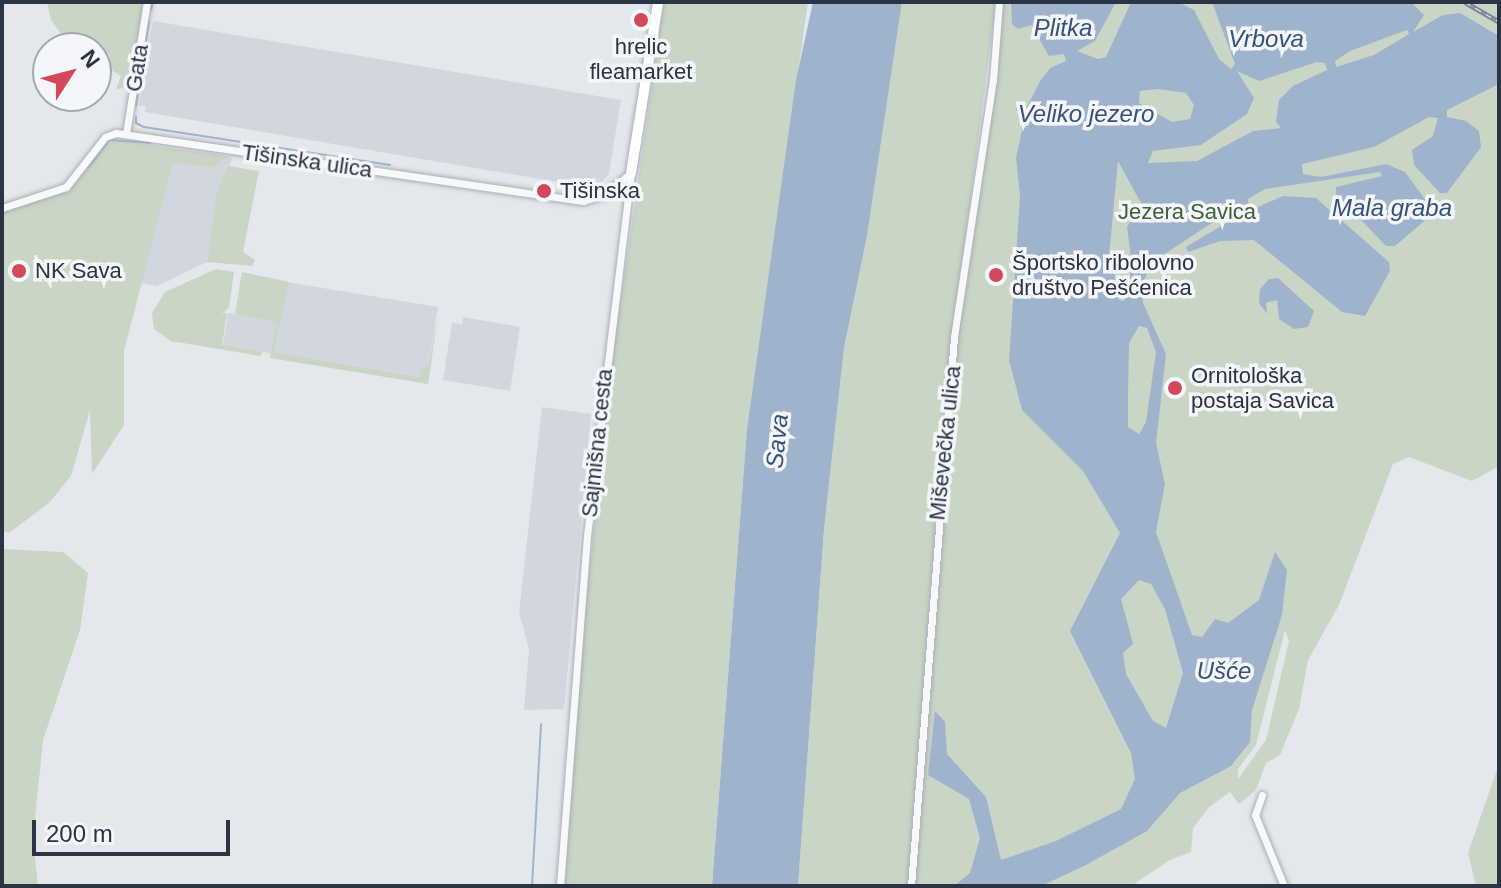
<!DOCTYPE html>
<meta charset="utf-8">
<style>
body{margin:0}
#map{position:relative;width:1501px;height:888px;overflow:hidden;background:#e4e7ec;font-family:Helvetica,sans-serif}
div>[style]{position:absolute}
.built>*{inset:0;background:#d2d6de;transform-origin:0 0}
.green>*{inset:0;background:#c9d6c5}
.water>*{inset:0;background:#9fb4cc}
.stream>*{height:2px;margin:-1px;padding:0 1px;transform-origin:1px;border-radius:1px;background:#9fb4cc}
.roads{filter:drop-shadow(0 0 2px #a9aeb7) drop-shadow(0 0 2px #a9aeb7)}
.street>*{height:7px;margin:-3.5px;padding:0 3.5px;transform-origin:3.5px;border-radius:3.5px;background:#f7f8fa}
.secondary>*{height:10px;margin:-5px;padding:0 5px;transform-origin:5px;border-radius:5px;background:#fff}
.rail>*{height:5px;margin-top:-2.5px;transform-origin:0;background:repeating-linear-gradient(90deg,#f4f6f9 0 6px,#7d8696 0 12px);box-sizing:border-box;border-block:2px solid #7d8696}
.dots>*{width:22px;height:22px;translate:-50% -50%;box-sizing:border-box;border:4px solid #f4f6f9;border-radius:50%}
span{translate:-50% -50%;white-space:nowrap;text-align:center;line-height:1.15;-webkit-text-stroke:7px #f4f6f9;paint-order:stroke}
.poi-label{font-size:22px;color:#2b3445}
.left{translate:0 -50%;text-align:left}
.street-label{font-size:22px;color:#2b3445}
.park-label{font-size:22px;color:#3f6138}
.water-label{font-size:24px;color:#34527a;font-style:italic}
.frame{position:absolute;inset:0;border:4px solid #2b3445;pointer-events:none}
.north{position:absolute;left:32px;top:32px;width:80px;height:80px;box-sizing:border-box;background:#f4f6f9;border:2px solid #a4a8b1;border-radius:50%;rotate:54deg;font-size:22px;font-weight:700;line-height:32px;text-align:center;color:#2b3445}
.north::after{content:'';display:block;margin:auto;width:28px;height:36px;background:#d1495b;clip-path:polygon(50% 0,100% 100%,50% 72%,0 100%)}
.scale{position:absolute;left:32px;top:820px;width:198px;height:36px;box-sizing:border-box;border:4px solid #2b3445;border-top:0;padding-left:10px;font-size:24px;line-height:28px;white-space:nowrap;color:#2b3445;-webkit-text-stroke:6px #f4f6f9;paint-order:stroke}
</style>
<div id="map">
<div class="built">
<div style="clip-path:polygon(153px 21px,621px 100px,609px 174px,599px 185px,587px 187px,145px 112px,146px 106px,139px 105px)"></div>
<div style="clip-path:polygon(229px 156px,232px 159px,216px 194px,207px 262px,157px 286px,140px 283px,173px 161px,213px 168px)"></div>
<div style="clip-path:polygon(286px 282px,438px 307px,428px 369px,420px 377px,274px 352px)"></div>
<div style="left:228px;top:313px;width:49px;height:33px;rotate:9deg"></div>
<div style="clip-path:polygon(463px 317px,520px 327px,510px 391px,443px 380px,452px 323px,462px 324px)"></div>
<div style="clip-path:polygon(542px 407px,591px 414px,564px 709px,524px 710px,529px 649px,519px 612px)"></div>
</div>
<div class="green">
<div style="clip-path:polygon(47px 2px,143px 2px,130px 85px,116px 90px,121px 76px,108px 68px,110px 55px,67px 42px,51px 20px)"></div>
<div style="clip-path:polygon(664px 2px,808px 2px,747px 429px,712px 886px,565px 886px,578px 680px,609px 383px)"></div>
<div style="clip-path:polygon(902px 2px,996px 2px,945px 396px,909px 886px,798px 886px,824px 529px,844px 348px,867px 236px)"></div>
<div style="clip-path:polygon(evenodd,1002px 2px,1499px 2px,1499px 466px,1472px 481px,1409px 457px,1393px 464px,1339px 605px,1308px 660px,1299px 709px,1280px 755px,1266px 763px,1256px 790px,1239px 804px,1230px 792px,1209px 807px,1193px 828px,1191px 852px,1170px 860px,1131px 886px,915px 886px,958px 332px,999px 68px,994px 66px,1002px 2px,1285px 630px,1289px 641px,1266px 740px,1238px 779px,1238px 769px,1256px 745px,1285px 630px)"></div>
<div style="clip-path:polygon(113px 140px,229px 156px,213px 168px,173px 162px,124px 351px,124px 425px,92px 474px,90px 410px,71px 476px,49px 503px,9px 533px,2px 531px,2px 210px,69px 187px)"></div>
<div style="clip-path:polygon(228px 166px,259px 171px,243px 252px,255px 260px,252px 266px,207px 262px,216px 194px)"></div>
<div style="clip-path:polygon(216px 269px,234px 272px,229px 307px,222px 314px,227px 313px,222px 345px,263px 352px,260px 356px,171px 341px,154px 329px,152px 313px,165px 292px)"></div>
<div style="clip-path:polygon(242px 272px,289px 282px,274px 352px,419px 377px,421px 367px,428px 368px,438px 316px,428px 384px,270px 358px,276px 322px,235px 314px)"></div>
<div style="clip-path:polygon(2px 549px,63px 552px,88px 573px,80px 630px,43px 740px,33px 838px,38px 886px,2px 886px)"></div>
<div style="clip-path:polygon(1499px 764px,1499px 886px,1476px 886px,1468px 853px)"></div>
</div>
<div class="water">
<div style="clip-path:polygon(813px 2px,902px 2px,867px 236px,844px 348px,824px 529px,798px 886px,712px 886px,747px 429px,796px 80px)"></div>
<div style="clip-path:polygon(evenodd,1011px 2px,1116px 2px,1095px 41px,1077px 51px,1098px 59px,1106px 57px,1131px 2px,1178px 2px,1194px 10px,1219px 59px,1231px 69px,1235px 64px,1212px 2px,1411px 2px,1424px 15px,1413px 32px,1443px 15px,1460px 13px,1499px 36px,1499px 84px,1447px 110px,1447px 117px,1466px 121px,1479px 131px,1481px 147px,1447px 193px,1440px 193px,1414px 165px,1412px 150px,1433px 136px,1438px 118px,1429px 117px,1374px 147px,1302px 164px,1303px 174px,1321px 177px,1386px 164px,1405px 172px,1429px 205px,1429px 217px,1395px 246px,1386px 246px,1336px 194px,1336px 187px,1382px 176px,1380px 172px,1265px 189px,1248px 199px,1249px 211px,1283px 196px,1316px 198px,1389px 262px,1390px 271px,1365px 316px,1342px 312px,1254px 240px,1220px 241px,1188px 252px,1186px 247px,1241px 214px,1239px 205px,1154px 261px,1142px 284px,1143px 303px,1166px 354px,1156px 443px,1165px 484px,1156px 532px,1192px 635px,1202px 637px,1215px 619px,1228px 623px,1259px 600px,1275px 552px,1287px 570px,1282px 615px,1252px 710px,1250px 742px,1231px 766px,1180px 793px,1147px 831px,1084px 866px,1041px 886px,954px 886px,970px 873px,980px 838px,969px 799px,928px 775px,935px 711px,945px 722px,947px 754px,986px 797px,1001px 860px,1056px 841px,1121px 809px,1135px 779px,1131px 753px,1070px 631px,1120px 533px,1083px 471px,1022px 410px,1009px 360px,1020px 196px,1016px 158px,1027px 107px,1040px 81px,1050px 68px,1066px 61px,1064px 54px,1049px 56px,1031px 25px,1018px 29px,1012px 24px,1011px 2px,1407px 30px,1409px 34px,1374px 55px,1336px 67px,1335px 61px,1350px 51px,1407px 30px,1011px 2px,1317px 62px,1325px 63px,1327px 70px,1293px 86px,1279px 100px,1276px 122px,1281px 128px,1253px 131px,1197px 161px,1148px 163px,1153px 151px,1201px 145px,1247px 114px,1254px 98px,1237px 71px,1259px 81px,1317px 62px,1011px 2px,1158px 89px,1186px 93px,1194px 105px,1190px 119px,1172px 122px,1139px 103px,1140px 91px,1158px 89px,1011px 2px,1118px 161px,1142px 205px,1127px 227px,1132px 266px,1124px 301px,1119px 300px,1119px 280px,1108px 267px,1118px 161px,1011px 2px,1139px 326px,1147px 328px,1156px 352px,1146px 422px,1139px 434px,1128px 427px,1128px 399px,1129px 343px,1139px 326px,1011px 2px,1139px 580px,1151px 584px,1165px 609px,1183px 673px,1166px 728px,1153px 721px,1126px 674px,1123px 653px,1133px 644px,1121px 599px,1139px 580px)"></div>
<div style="clip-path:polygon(1278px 278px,1314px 311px,1308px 327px,1294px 329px,1279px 319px,1277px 300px,1266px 303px,1267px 314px,1259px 303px,1260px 289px,1269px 279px)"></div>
</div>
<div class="stream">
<div style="left:151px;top:10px;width:8px;rotate:-76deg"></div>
<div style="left:143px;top:58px;width:37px;rotate:-81deg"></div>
<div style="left:136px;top:106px;width:37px;rotate:-82deg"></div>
<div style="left:136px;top:117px;width:6px;rotate:90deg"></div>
<div style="left:136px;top:123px;width:9px;rotate:27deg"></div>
<div style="left:144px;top:127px;width:249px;rotate:8.8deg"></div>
<div style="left:88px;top:168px;width:36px;rotate:-52deg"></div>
<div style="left:110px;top:140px;width:40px;rotate:4.3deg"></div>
<div style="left:532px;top:886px;width:162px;rotate:-86.8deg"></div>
</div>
<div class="roads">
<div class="street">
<div style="left:126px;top:134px;width:134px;rotate:-81deg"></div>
<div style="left:2px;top:208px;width:67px;rotate:-18.2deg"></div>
<div style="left:66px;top:187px;width:63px;rotate:-52deg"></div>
<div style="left:105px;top:137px;width:12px;rotate:-20deg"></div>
<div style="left:116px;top:133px;width:472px;rotate:8.3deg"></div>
<div style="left:583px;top:201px;width:22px;rotate:-18deg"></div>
<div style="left:604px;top:194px;width:33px;rotate:-38deg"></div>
<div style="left:1262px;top:795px;width:21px;rotate:109deg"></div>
<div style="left:1255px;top:815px;width:77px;rotate:67.8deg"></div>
<div style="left:560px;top:886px;width:351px;rotate:-85.6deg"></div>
<div style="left:587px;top:536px;width:366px;rotate:-83.1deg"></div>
<div style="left:911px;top:886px;width:551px;rotate:-85.52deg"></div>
<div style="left:954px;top:337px;width:260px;rotate:-81.4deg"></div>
<div style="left:993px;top:80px;width:78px;rotate:-85.6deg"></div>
</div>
<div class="secondary">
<div style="left:631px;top:173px;width:173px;rotate:-81deg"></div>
</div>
</div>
<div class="rail">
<div style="left:1465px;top:2px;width:39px;rotate:30deg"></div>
</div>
<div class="dots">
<div style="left:641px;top:20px;background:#d1495b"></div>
<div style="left:544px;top:191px;background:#d1495b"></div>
<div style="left:19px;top:271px;background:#d1495b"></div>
<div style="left:996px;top:275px;background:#d1495b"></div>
<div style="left:1175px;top:388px;background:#d1495b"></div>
</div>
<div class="poi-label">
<span style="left:641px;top:59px">hrelic<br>fleamarket</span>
<span class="left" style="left:560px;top:191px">Tišinska</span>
<span class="left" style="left:1012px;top:275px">Športsko ribolovno<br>društvo Pešćenica</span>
<span class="left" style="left:35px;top:271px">NK Sava</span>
<span class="left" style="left:1191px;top:388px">Ornitološka<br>postaja Savica</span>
</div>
<div class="street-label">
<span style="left:137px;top:68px;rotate:-81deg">Gata</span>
<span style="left:307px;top:161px;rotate:8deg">Tišinska ulica</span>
<span style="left:597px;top:443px;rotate:-84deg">Sajmišna cesta</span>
<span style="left:945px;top:443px;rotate:-84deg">Miševečka ulica</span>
</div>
<div class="park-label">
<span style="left:1187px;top:212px">Jezera Savica</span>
</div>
<div class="water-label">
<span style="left:1063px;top:28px">Plitka</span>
<span style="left:1266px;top:39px">Vrbova</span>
<span style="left:1086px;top:114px">Veliko jezero</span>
<span style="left:1392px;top:208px">Mala graba</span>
<span style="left:777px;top:441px;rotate:-84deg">Sava</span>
<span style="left:1224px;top:671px">Ušće</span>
</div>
<div class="frame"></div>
<div class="north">N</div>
<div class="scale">200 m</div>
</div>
